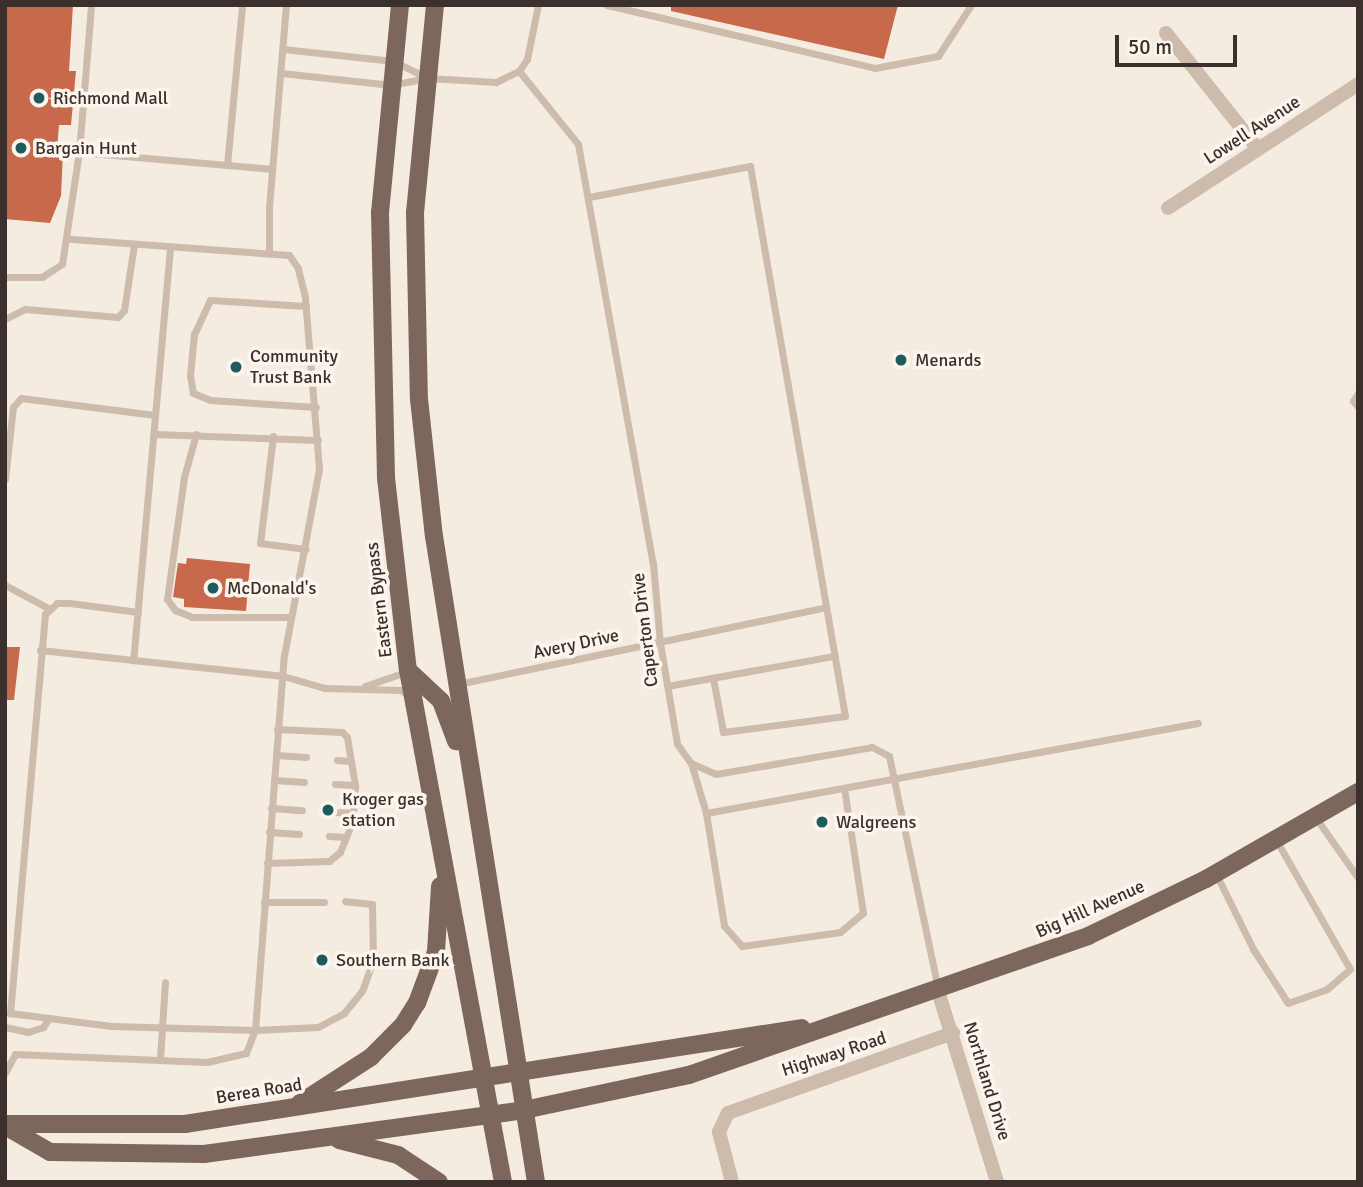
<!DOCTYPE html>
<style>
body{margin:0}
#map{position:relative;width:1363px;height:1187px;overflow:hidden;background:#f4ebe1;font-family:Signika,sans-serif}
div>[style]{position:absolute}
.building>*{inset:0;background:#c8694b}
.lane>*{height:7px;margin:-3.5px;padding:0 3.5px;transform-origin:3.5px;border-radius:3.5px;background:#cdbbac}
.street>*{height:14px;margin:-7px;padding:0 7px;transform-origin:7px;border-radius:7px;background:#cdbbac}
.primary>*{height:18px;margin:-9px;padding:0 9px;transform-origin:9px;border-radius:9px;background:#7d675c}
.dots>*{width:19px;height:19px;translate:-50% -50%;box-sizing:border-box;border:4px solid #fbf5ee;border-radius:50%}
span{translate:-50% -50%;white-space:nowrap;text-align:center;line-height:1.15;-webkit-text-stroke:7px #fbf5ee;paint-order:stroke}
.poi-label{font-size:18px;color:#3b302b}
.left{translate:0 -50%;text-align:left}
.street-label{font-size:18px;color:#3b302b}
.frame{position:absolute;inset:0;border:7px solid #3b302b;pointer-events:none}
.scale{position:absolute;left:1115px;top:35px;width:122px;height:32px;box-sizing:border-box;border:4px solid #3b302b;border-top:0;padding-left:9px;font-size:21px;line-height:24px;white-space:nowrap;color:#3b302b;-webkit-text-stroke:5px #fbf5ee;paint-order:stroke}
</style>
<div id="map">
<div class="building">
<div style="clip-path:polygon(5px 5px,73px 5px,69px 71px,76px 71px,71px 125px,59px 125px,57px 149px,63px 152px,61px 196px,50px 223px,5px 219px)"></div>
<div style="clip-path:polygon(671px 5px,898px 5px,884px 59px,671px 11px)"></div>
<div style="clip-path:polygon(187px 558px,250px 564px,246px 611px,184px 607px,184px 599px,173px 597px,178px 563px,186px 564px)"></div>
<div style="clip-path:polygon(5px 647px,20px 647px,14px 700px,5px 700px)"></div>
</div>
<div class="lane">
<div style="left:607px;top:5px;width:275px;rotate:13.2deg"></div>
<div style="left:875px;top:68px;width:64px;rotate:-10.8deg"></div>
<div style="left:938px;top:56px;width:61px;rotate:-57.1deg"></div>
<div style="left:283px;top:49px;width:111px;rotate:6.2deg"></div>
<div style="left:393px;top:61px;width:39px;rotate:26deg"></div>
<div style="left:428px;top:78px;width:68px;rotate:3.4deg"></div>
<div style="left:496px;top:82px;width:25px;rotate:-26deg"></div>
<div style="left:519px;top:71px;width:14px;rotate:-56deg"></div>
<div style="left:527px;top:59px;width:55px;rotate:-78.5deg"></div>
<div style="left:519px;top:71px;width:94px;rotate:51.1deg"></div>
<div style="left:578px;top:144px;width:426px;rotate:79.9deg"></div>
<div style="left:653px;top:563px;width:80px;rotate:85deg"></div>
<div style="left:660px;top:643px;width:102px;rotate:80.4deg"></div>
<div style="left:677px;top:744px;width:24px;rotate:54deg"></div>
<div style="left:691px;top:763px;width:27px;rotate:24deg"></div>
<div style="left:716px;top:774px;width:158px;rotate:-9.8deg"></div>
<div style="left:872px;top:747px;width:19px;rotate:28deg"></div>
<div style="left:889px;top:756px;width:238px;rotate:78.1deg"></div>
<div style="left:281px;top:73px;width:111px;rotate:6.2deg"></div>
<div style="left:391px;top:85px;width:37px;rotate:-11deg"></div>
<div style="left:79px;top:152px;width:194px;rotate:5deg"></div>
<div style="left:227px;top:165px;width:161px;rotate:-84.6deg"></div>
<div style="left:589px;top:197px;width:164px;rotate:-10.9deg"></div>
<div style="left:750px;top:166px;width:558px;rotate:80.2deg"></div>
<div style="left:845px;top:716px;width:123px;rotate:172.5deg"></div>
<div style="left:723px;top:732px;width:55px;rotate:-100.5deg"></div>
<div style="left:170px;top:248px;width:414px;rotate:95.1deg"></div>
<div style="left:133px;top:660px;width:151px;rotate:6.1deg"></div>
<div style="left:283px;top:676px;width:44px;rotate:15.9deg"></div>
<div style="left:325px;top:688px;width:76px;rotate:1.5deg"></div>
<div style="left:401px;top:690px;width:10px;rotate:37deg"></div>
<div style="left:269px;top:253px;width:46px;rotate:-90deg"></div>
<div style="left:269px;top:207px;width:203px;rotate:-85.2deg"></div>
<div style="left:5px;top:277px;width:37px"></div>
<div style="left:42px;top:277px;width:24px;rotate:-33deg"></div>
<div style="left:62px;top:264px;width:113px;rotate:-81.4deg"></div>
<div style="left:79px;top:152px;width:147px;rotate:-85.3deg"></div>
<div style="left:306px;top:306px;width:96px;rotate:-176.4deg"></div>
<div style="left:210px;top:300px;width:38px;rotate:115deg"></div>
<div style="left:194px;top:334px;width:41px;rotate:95.6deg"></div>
<div style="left:190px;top:375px;width:18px;rotate:81deg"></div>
<div style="left:193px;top:393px;width:18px;rotate:22deg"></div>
<div style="left:210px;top:400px;width:106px;rotate:3.8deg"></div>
<div style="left:5px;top:319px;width:22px;rotate:-27deg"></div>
<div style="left:25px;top:309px;width:93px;rotate:4.9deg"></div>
<div style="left:118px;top:317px;width:9px;rotate:-49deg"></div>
<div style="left:124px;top:310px;width:66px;rotate:-81.3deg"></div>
<div style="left:1358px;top:393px;width:9px;rotate:122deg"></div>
<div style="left:1353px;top:401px;width:8px;rotate:50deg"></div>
<div style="left:154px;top:434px;width:164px;rotate:2.1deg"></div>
<div style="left:196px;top:434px;width:45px;rotate:105.6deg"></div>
<div style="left:184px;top:477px;width:123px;rotate:97.9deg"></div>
<div style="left:167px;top:599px;width:14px;rotate:54deg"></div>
<div style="left:175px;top:610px;width:18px;rotate:22deg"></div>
<div style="left:192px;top:617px;width:99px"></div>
<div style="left:273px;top:436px;width:108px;rotate:96.9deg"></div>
<div style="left:260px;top:543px;width:46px;rotate:7.4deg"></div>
<div style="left:5px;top:479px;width:72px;rotate:-83.7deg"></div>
<div style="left:13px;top:407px;width:12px;rotate:-48deg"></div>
<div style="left:21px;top:398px;width:135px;rotate:7.2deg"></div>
<div style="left:5px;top:585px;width:49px;rotate:28.1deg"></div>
<div style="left:138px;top:612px;width:69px;rotate:-172.5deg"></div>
<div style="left:70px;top:603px;width:13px;rotate:180deg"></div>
<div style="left:57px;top:603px;width:16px;rotate:137deg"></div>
<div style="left:45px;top:614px;width:401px;rotate:95deg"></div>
<div style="left:10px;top:1013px;width:102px;rotate:7.3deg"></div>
<div style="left:111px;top:1026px;width:144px;rotate:1.6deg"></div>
<div style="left:255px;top:1030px;width:63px;rotate:-2.7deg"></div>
<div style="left:318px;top:1027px;width:30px;rotate:-28deg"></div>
<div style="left:344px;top:1013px;width:28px;rotate:-51deg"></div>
<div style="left:362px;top:991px;width:32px;rotate:-70deg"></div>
<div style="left:373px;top:961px;width:57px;rotate:-91deg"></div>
<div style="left:372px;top:904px;width:27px;rotate:-174deg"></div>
<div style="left:40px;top:650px;width:94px;rotate:6.1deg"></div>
<div style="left:458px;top:684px;width:375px;rotate:-11.8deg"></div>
<div style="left:365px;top:686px;width:43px;rotate:-18.9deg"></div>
<div style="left:667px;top:686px;width:170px;rotate:-10.2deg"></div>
<div style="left:276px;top:755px;width:30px;rotate:4deg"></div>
<div style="left:337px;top:760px;width:12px;rotate:5deg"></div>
<div style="left:691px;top:763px;width:52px;rotate:73.3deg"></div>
<div style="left:706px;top:813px;width:500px;rotate:-10.37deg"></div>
<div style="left:274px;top:780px;width:30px;rotate:4deg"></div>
<div style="left:335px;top:784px;width:20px;rotate:3deg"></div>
<div style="left:271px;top:808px;width:31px;rotate:4deg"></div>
<div style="left:335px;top:812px;width:18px;rotate:3deg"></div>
<div style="left:706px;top:813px;width:114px;rotate:80.9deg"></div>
<div style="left:724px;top:926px;width:27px;rotate:48deg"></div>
<div style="left:742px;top:946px;width:99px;rotate:-8.1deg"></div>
<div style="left:840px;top:932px;width:30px;rotate:-40deg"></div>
<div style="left:863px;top:913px;width:126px;rotate:-98.6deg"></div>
<div style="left:1316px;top:818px;width:73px;rotate:55deg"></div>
<div style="left:269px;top:832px;width:30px;rotate:4deg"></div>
<div style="left:329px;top:836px;width:17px;rotate:3deg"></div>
<div style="left:267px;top:863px;width:62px;rotate:-1.8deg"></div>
<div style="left:329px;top:861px;width:14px;rotate:-39deg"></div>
<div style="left:340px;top:852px;width:31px;rotate:-68deg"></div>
<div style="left:352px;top:823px;width:38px;rotate:-85deg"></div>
<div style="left:355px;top:785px;width:49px;rotate:-99.5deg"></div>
<div style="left:347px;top:737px;width:7px;rotate:-135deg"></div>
<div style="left:342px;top:732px;width:65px;rotate:-177.4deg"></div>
<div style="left:1216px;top:874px;width:84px;rotate:63.7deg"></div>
<div style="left:1253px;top:949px;width:64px;rotate:57.1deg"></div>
<div style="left:1288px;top:1003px;width:41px;rotate:-19.7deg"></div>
<div style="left:1327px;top:989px;width:30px;rotate:-41deg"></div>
<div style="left:1350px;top:969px;width:149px;rotate:-119.8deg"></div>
<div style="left:264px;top:902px;width:60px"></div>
<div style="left:5px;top:1027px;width:24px;rotate:12deg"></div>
<div style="left:28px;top:1032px;width:16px;rotate:-18deg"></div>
<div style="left:43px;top:1027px;width:11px;rotate:-56deg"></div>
<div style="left:160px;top:1059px;width:77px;rotate:-86.3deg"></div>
<div style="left:5px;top:1073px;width:21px;rotate:-62deg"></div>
<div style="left:15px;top:1054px;width:192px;rotate:2.4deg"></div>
<div style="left:207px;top:1062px;width:40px;rotate:-13deg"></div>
<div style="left:246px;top:1053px;width:25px;rotate:-69deg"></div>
<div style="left:255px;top:1030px;width:375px;rotate:-85.6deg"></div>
<div style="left:284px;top:656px;width:190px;rotate:-79.4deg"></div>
<div style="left:319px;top:469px;width:173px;rotate:-94.7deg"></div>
<div style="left:305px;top:297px;width:30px;rotate:-104deg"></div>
<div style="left:298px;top:268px;width:16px;rotate:-125deg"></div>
<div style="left:289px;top:255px;width:221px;rotate:-175.8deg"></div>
</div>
<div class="street">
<div style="left:1166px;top:33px;width:148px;rotate:51.6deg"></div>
<div style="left:1168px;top:208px;width:227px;rotate:-33.1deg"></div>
<div style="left:938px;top:991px;width:200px;rotate:72.8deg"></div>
<div style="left:732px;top:1182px;width:52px;rotate:-104.6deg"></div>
<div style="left:719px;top:1132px;width:21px;rotate:-65deg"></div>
<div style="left:728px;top:1113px;width:239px;rotate:-19.6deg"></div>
</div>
<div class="primary">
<div style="left:400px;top:5px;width:209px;rotate:95.5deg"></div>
<div style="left:380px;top:213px;width:265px;rotate:88.7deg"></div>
<div style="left:386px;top:478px;width:193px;rotate:83.5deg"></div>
<div style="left:408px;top:670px;width:521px;rotate:79.49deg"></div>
<div style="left:435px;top:5px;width:209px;rotate:95.5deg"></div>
<div style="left:415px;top:213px;width:186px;rotate:88.8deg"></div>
<div style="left:419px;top:399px;width:138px;rotate:83.8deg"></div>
<div style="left:434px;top:536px;width:654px;rotate:81.03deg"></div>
<div style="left:408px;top:670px;width:45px;rotate:43.2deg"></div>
<div style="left:441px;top:701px;width:43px;rotate:69.4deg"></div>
<div style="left:300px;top:1103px;width:85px;rotate:-32.9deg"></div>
<div style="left:371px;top:1057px;width:45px;rotate:-45deg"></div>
<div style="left:403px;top:1025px;width:26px;rotate:-58deg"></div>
<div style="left:417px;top:1003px;width:54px;rotate:-69.6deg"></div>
<div style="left:436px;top:952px;width:66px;rotate:-86.5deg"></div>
<div style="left:5px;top:1124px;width:180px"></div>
<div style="left:185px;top:1124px;width:624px;rotate:-8.84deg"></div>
<div style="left:5px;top:1126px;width:52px;rotate:30deg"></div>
<div style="left:50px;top:1152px;width:154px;rotate:0.7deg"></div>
<div style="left:204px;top:1154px;width:323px;rotate:-7.8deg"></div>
<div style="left:524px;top:1110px;width:169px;rotate:-12deg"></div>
<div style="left:689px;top:1075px;width:423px;rotate:-19.2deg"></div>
<div style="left:1088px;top:936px;width:131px;rotate:-25.8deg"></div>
<div style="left:1206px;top:879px;width:175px;rotate:-29.8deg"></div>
<div style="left:339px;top:1140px;width:61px;rotate:14.3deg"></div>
<div style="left:398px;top:1155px;width:49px;rotate:33.4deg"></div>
</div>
<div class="dots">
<div style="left:39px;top:98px;background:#1f5a5e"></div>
<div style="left:21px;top:148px;background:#1f5a5e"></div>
<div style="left:901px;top:360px;background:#1f5a5e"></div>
<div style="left:236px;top:367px;background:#1f5a5e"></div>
<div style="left:213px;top:588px;background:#1f5a5e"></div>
<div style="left:328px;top:810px;background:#1f5a5e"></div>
<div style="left:822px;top:822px;background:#1f5a5e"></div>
<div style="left:322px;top:960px;background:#1f5a5e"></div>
</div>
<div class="poi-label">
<span class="left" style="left:53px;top:98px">Richmond Mall</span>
<span class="left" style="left:35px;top:148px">Bargain Hunt</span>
<span class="left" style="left:250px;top:367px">Community<br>Trust Bank</span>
<span class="left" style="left:915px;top:360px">Menards</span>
<span class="left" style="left:227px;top:588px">McDonald's</span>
<span class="left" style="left:342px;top:810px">Kroger gas<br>station</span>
<span class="left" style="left:836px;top:822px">Walgreens</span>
<span class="left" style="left:336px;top:960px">Southern Bank</span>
</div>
<div class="street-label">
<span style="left:1252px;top:130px;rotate:-33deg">Lowell Avenue</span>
<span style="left:379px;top:600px;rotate:-97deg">Eastern Bypass</span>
<span style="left:645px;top:630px;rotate:-97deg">Caperton Drive</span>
<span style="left:576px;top:644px;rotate:-12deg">Avery Drive</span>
<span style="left:1090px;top:909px;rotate:-24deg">Big Hill Avenue</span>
<span style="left:834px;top:1054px;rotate:-18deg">Highway Road</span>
<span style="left:987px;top:1081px;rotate:73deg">Northland Drive</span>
<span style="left:259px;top:1091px;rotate:-9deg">Berea Road</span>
</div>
<div class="frame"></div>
<div class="scale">50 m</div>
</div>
